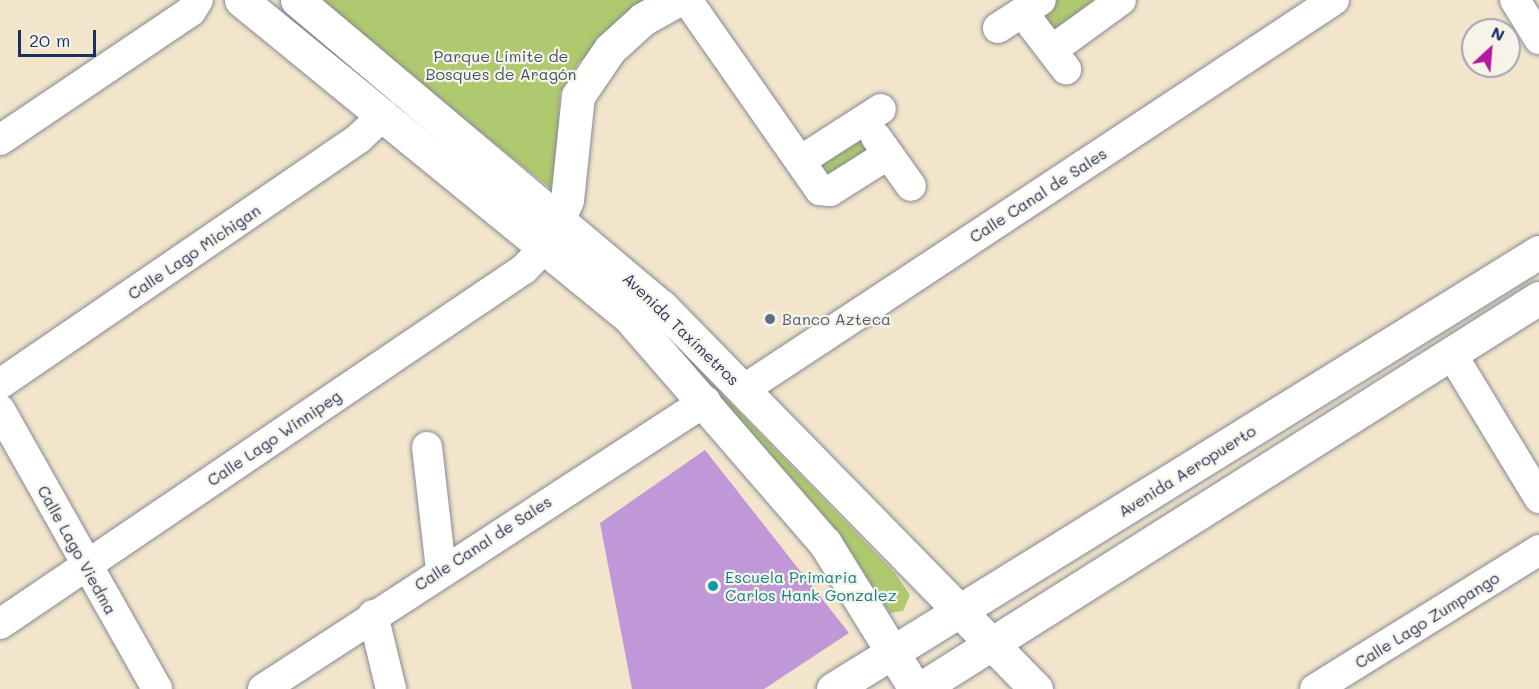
<!DOCTYPE html>
<meta charset="utf-8">
<style>
body{margin:0}
#map{position:relative;width:1539px;height:689px;overflow:hidden;background:#f2e5cb;font-family:Mali,sans-serif}
div>[style]{position:absolute}
.green>*{inset:0;background:#afc96f}
.building>*{inset:0;background:#c097d7}
.roads{filter:drop-shadow(0 0 2px #868a94) drop-shadow(0 0 2px #868a94)}
.street>*{height:30px;margin:-15px;padding:0 15px;transform-origin:15px;border-radius:15px;background:#fff}
.secondary>*{height:33px;margin:-16.5px;padding:0 16.5px;transform-origin:16.5px;border-radius:16.5px;background:#fff}
.dots>*{width:16px;height:16px;translate:-50% -50%;box-sizing:border-box;border:3px solid #f7f3e8;border-radius:50%}
span{translate:-50% -50%;white-space:nowrap;text-align:center;line-height:1.15;-webkit-text-stroke:4.5px #f7f3e8;paint-order:stroke}
.park-label{font-size:16px;color:#405662}
.street-label{font-size:16px;color:#1b2f5e}
.service-label{font-size:16px;color:#4e5e75}
.left{translate:0 -50%;text-align:left}
.culture-label{font-size:16px;color:#0d838f}
.north{position:absolute;left:1461px;top:18px;width:60px;height:60px;box-sizing:border-box;background:#f7f3e8;border:2px solid #9fa5b1;border-radius:50%;rotate:26deg;font-size:16px;font-weight:700;line-height:24px;text-align:center;color:#1b2f5e}
.north::after{content:'';display:block;margin:auto;width:21px;height:27px;background:#b5179e;clip-path:polygon(50% 0,100% 100%,50% 72%,0 100%)}
.scale{position:absolute;left:18px;top:30px;width:78px;height:27px;box-sizing:border-box;border:3px solid #1b2f5e;border-top:0;padding-left:8px;font-size:18px;line-height:21px;white-space:nowrap;color:#1b2f5e;-webkit-text-stroke:4px #f7f3e8;paint-order:stroke}
</style>
<div id="map">
<div class="green">
<div style="clip-path:polygon(316px 0,655px 0,579px 62px,560px 93px,556px 193px)"></div>
<div style="clip-path:polygon(1047px 0,1104px 0,1053px 35px,1040px 19px)"></div>
<div style="clip-path:polygon(859px 138px,869px 151px,822px 181px,814px 171px,821px 157px)"></div>
<div style="clip-path:polygon(611px 279px,895px 573px,910px 595px,903px 611px,890px 613px,856px 562px)"></div>
</div>
<div class="building">
<div style="clip-path:polygon(705px 450px,849px 633px,764px 689px,632px 689px,600px 523px)"></div>
</div>
<div class="roads">
<div class="street">
<div style="left:687px;top:0;width:232px;rotate:55deg"></div>
<div style="left:820px;top:190px;width:10px;rotate:6deg"></div>
<div style="left:830px;top:191px;width:67px;rotate:-32.3deg"></div>
<div style="left:1515px;top:0;width:46px;rotate:58.4deg"></div>
<div style="left:1023px;top:13px;width:71px;rotate:52.5deg"></div>
<div style="left:998px;top:28px;width:51px;rotate:-33.1deg"></div>
<div style="left:1052px;top:50px;width:85px;rotate:-35.9deg"></div>
<div style="left:876px;top:137px;width:60px;rotate:54.5deg"></div>
<div style="left:0;top:140px;width:230px;rotate:-34deg"></div>
<div style="left:191px;top:11px;width:13px;rotate:-58deg"></div>
<div style="left:800px;top:161px;width:96px;rotate:-32.7deg"></div>
<div style="left:1451px;top:353px;width:170px;rotate:58.7deg"></div>
<div style="left:0;top:384px;width:435px;rotate:-34.4deg"></div>
<div style="left:359px;top:138px;width:34px;rotate:-43deg"></div>
<div style="left:743px;top:390px;width:708px;rotate:-33.42deg"></div>
<div style="left:0;top:410px;width:320px;rotate:60.6deg"></div>
<div style="left:427px;top:447px;width:124px;rotate:83.5deg"></div>
<div style="left:373px;top:615px;width:76px;rotate:76.3deg"></div>
<div style="left:0;top:624px;width:633px;rotate:-34.12deg"></div>
<div style="left:524px;top:269px;width:30px;rotate:-46deg"></div>
<div style="left:263px;top:689px;width:528px;rotate:-33.03deg"></div>
<div style="left:1315px;top:689px;width:264px;rotate:-31.8deg"></div>
</div>
<div class="secondary">
<div style="left:241px;top:0;width:501px;rotate:39.25deg"></div>
<div style="left:629px;top:317px;width:299px;rotate:49.1deg"></div>
<div style="left:825px;top:543px;width:172px;rotate:58.3deg"></div>
<div style="left:297px;top:0;width:476px;rotate:40.1deg"></div>
<div style="left:661px;top:306px;width:536px;rotate:45.6deg"></div>
<div style="left:552px;top:235px;width:38px;rotate:-67deg"></div>
<div style="left:567px;top:200px;width:105px;rotate:-84deg"></div>
<div style="left:578px;top:96px;width:57px;rotate:-55.8deg"></div>
<div style="left:610px;top:49px;width:45px;rotate:-42.3deg"></div>
<div style="left:643px;top:19px;width:39px;rotate:-29deg"></div>
<div style="left:833px;top:689px;width:830px;rotate:-31.76deg"></div>
<div style="left:920px;top:689px;width:732px;rotate:-32.28deg"></div>
</div>
</div>
<div class="dots">
<div style="left:770px;top:319px;background:#5c6f8a"></div>
<div style="left:713px;top:586px;background:#0f9aa8"></div>
</div>
<div class="park-label">
<span style="left:501px;top:65px">Parque Límite de<br>Bosques de Aragón</span>
</div>
<div class="street-label">
<span style="left:1038px;top:195px;rotate:-33deg">Calle Canal de Sales</span>
<span style="left:194px;top:252px;rotate:-34deg">Calle Lago Michigan</span>
<span style="left:681px;top:329px;rotate:44deg">Avenida Taxímetros</span>
<span style="left:274px;top:438px;rotate:-34deg">Calle Lago Winnipeg</span>
<span style="left:1187px;top:471px;rotate:-32deg">Avenida Aeropuerto</span>
<span style="left:483px;top:543px;rotate:-33deg">Calle Canal de Sales</span>
<span style="left:77px;top:550px;rotate:61deg">Calle Lago Viedma</span>
<span style="left:1427px;top:620px;rotate:-32deg">Calle Lago Zumpango</span>
</div>
<div class="service-label">
<span class="left" style="left:782px;top:319px">Banco Azteca</span>
</div>
<div class="culture-label">
<span class="left" style="left:725px;top:586px">Escuela Primaria<br>Carlos Hank Gonzalez</span>
</div>
<div class="north">N</div>
<div class="scale">20 m</div>
</div>
